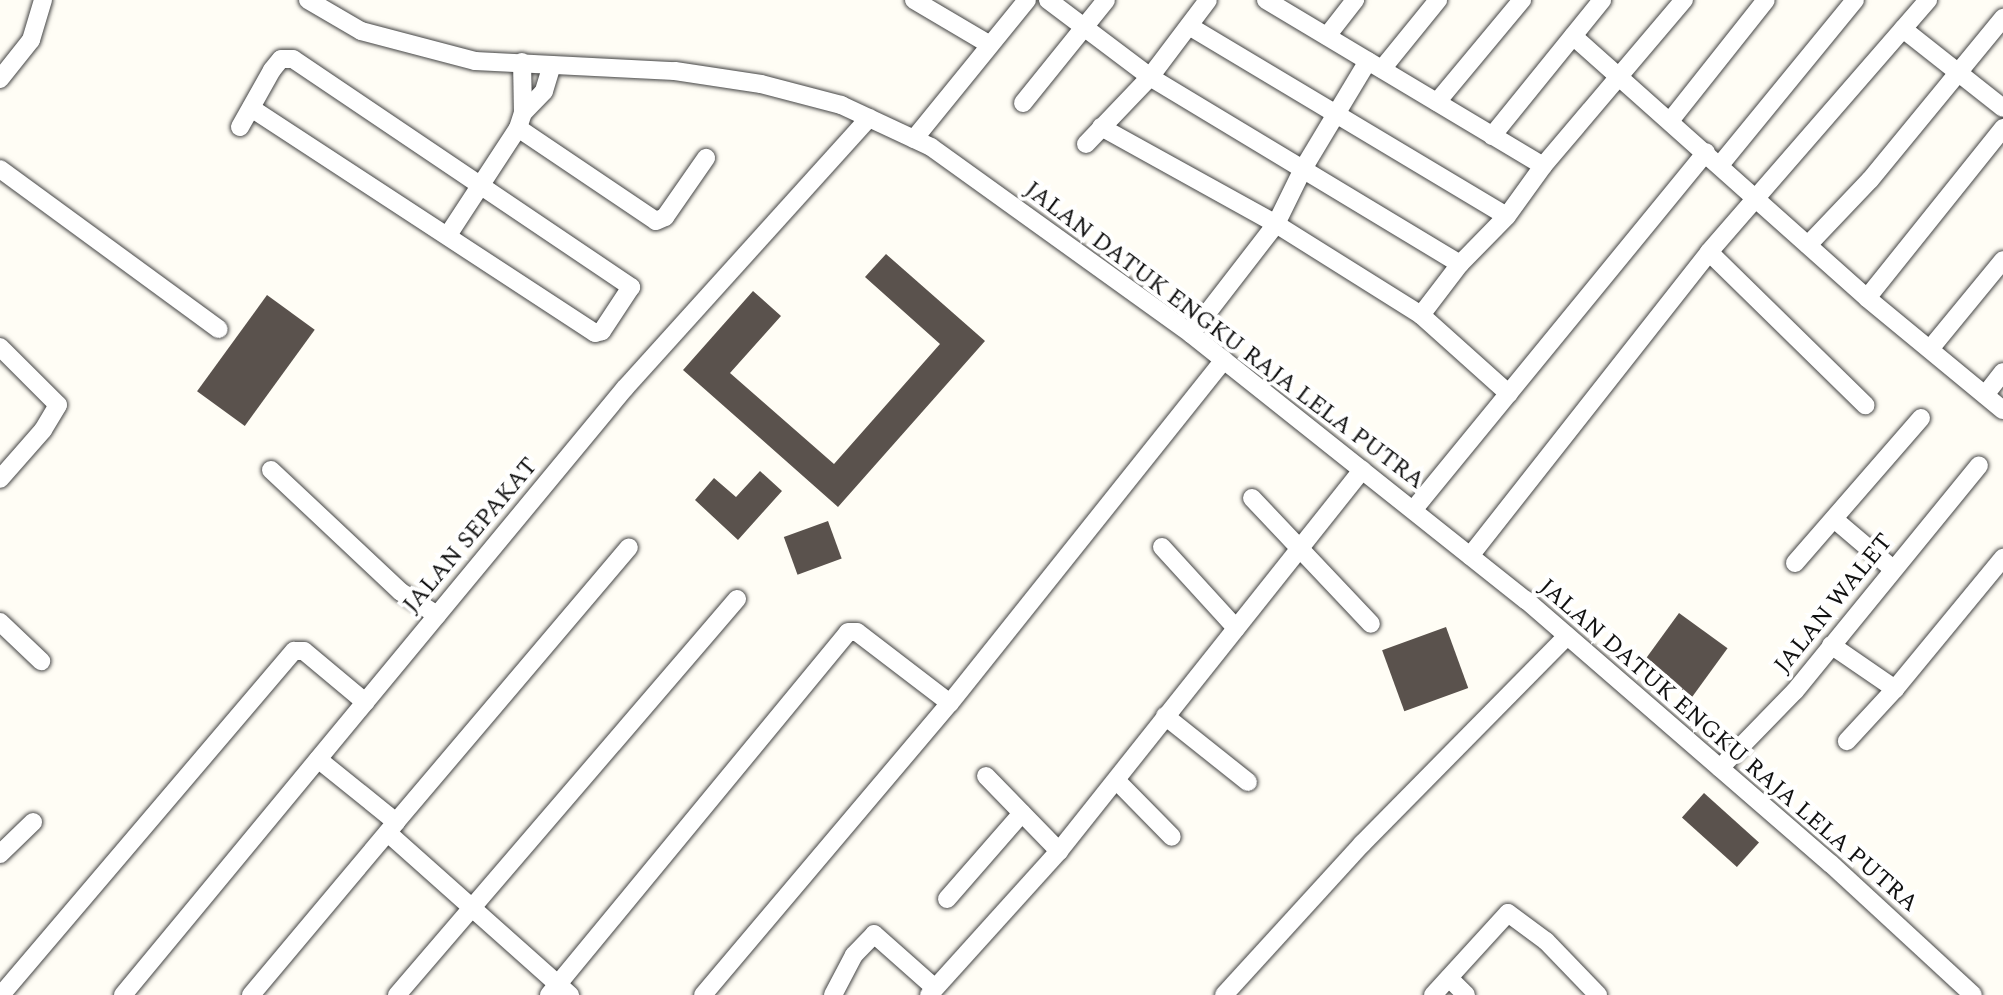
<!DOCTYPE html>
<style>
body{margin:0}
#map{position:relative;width:2003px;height:995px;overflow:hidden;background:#fffdf5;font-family:Spectral,serif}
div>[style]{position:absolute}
.building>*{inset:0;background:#5a524d;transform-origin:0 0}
.roads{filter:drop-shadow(0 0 2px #444) drop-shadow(0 0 2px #444)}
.minor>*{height:18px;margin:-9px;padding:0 9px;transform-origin:9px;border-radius:9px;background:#fff}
span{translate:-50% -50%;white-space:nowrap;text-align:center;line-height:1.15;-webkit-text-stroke:8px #fff;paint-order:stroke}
.street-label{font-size:24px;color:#111}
</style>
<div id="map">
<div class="building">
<div style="clip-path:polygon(886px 254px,985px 341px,838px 507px,683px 370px,753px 291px,781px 316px,730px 373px,834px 464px,940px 344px,865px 277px)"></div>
<div style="left:267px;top:295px;width:59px;height:119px;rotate:36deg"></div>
<div style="clip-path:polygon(760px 471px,782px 491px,738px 540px,695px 500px,714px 478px,736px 497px)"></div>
<div style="left:828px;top:521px;width:40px;height:47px;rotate:70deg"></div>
<div style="left:1679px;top:613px;width:60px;height:60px;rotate:36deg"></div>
<div style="left:1446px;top:627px;width:65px;height:68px;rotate:70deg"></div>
<div style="left:1704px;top:793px;width:74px;height:33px;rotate:42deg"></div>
</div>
<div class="roads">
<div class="minor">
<div style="left:308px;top:0;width:61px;rotate:30.3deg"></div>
<div style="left:361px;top:31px;width:118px;rotate:14.7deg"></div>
<div style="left:475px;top:61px;width:200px;rotate:2.9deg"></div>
<div style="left:675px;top:71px;width:87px;rotate:8.6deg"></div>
<div style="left:761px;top:84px;width:83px;rotate:14.7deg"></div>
<div style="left:841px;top:105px;width:99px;rotate:25deg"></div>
<div style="left:931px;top:147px;width:320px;rotate:35.7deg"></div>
<div style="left:1191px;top:334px;width:428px;rotate:38.5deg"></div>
<div style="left:1526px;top:600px;width:403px;rotate:40.9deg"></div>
<div style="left:1831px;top:864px;width:193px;rotate:42.7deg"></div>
<div style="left:914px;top:0;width:88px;rotate:30.6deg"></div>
<div style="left:1048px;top:0;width:128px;rotate:37deg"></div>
<div style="left:1150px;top:77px;width:362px;rotate:31.1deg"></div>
<div style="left:1460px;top:264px;width:67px;rotate:-45.6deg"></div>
<div style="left:1507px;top:216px;width:62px;rotate:-54.2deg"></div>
<div style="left:1543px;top:166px;width:218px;rotate:-49.7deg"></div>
<div style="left:1266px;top:0;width:323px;rotate:30.9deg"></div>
<div style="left:1189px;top:26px;width:370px;rotate:30.9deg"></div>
<div style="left:1903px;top:29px;width:127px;rotate:38.3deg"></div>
<div style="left:1327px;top:36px;width:46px;rotate:-52.1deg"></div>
<div style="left:1573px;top:36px;width:394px;rotate:41.7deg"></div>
<div style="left:1867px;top:298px;width:176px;rotate:39.5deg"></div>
<div style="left:1382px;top:69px;width:89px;rotate:-50.9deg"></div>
<div style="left:0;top:79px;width:50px;rotate:-51.5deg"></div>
<div style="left:31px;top:40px;width:42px;rotate:-73.3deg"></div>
<div style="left:1437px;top:102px;width:133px;rotate:-50.2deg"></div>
<div style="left:1023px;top:103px;width:132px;rotate:-51.1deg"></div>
<div style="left:523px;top:113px;width:30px;rotate:-46deg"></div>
<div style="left:544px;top:91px;width:27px;rotate:-73deg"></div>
<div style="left:1670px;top:121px;width:154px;rotate:-51.6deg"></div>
<div style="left:240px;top:127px;width:65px;rotate:-60.7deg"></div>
<div style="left:272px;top:70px;width:14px;rotate:-51deg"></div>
<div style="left:281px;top:59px;width:12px"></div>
<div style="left:293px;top:59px;width:408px;rotate:34deg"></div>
<div style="left:631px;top:287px;width:53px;rotate:123.4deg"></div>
<div style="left:602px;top:331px;width:7px;rotate:164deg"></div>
<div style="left:595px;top:333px;width:411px;rotate:-146.8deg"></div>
<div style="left:1101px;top:127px;width:200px;rotate:29deg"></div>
<div style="left:1276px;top:224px;width:171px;rotate:32.1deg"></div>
<div style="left:1421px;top:315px;width:118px;rotate:41.9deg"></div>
<div style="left:518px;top:128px;width:166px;rotate:34deg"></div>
<div style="left:656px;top:221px;width:10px;rotate:-24deg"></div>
<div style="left:665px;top:217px;width:72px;rotate:-55.2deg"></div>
<div style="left:1492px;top:136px;width:175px;rotate:-51deg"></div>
<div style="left:914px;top:139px;width:179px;rotate:-50.9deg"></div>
<div style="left:1086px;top:144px;width:93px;rotate:-46.3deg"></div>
<div style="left:1150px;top:77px;width:96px;rotate:-53deg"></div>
<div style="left:1720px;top:165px;width:213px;rotate:-50.7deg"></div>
<div style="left:0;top:169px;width:271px;rotate:36.2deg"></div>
<div style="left:448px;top:235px;width:128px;rotate:-56.8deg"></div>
<div style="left:518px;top:128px;width:16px;rotate:-72deg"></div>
<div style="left:523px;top:113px;width:51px;rotate:-91.1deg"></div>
<div style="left:1808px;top:245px;width:90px;rotate:-46.4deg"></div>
<div style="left:1870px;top:180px;width:210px;rotate:-50.6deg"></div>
<div style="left:1709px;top:252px;width:219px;rotate:44.4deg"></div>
<div style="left:1867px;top:298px;width:218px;rotate:-51.3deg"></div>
<div style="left:1421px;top:315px;width:64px;rotate:-52.6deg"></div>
<div style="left:1191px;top:334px;width:139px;rotate:-52.3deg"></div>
<div style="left:1276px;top:224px;width:61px;rotate:-63.9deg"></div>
<div style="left:1303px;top:169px;width:126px;rotate:-59deg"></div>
<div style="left:0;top:347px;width:82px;rotate:45deg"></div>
<div style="left:58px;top:405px;width:29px;rotate:121deg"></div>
<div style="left:43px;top:430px;width:65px;rotate:131.3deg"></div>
<div style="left:1930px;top:349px;width:115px;rotate:-50.6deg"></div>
<div style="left:1985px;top:395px;width:29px;rotate:-52deg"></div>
<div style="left:271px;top:470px;width:178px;rotate:43.2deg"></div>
<div style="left:401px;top:592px;width:43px;rotate:32.6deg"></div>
<div style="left:1252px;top:498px;width:173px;rotate:46.6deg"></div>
<div style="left:1414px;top:509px;width:461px;rotate:-50.7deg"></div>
<div style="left:1834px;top:519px;width:77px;rotate:40.3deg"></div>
<div style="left:1162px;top:547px;width:110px;rotate:47.6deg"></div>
<div style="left:1470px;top:556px;width:387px;rotate:-51.8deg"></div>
<div style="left:1709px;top:252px;width:334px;rotate:-49deg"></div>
<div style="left:1795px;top:563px;width:192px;rotate:-49deg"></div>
<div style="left:0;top:622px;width:57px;rotate:43.6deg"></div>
<div style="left:1831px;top:645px;width:78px;rotate:34.5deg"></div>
<div style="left:1895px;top:689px;width:71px;rotate:132.7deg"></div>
<div style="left:1895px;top:689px;width:170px;rotate:-50.5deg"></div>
<div style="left:1165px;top:716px;width:106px;rotate:38.5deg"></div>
<div style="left:1720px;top:768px;width:107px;rotate:-45.8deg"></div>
<div style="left:1795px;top:691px;width:291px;rotate:-50.8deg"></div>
<div style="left:986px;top:776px;width:105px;rotate:45.8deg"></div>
<div style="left:1117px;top:781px;width:78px;rotate:45.5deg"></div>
<div style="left:396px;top:822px;width:360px;rotate:-49.7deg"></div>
<div style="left:388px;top:833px;width:244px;rotate:41.7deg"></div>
<div style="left:0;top:854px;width:46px;rotate:-44.1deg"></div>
<div style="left:947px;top:899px;width:114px;rotate:-48.9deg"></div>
<div style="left:1449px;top:978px;width:24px;rotate:45deg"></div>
<div style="left:1px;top:995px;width:452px;rotate:-49.6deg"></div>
<div style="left:294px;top:651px;width:10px"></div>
<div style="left:304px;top:651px;width:80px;rotate:39.9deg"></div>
<div style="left:123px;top:995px;width:788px;rotate:-50.41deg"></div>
<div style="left:625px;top:388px;width:364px;rotate:-47.9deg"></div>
<div style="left:251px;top:995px;width:226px;rotate:-50deg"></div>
<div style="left:396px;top:822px;width:100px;rotate:-141.1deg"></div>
<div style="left:397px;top:995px;width:522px;rotate:-49.35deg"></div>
<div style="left:549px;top:995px;width:470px;rotate:-50.5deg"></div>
<div style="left:848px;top:632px;width:9px"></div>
<div style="left:857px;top:632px;width:117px;rotate:37.4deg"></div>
<div style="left:703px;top:995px;width:382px;rotate:-49.8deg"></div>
<div style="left:950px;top:703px;width:439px;rotate:-51.4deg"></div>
<div style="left:833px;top:995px;width:45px;rotate:-62.3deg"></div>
<div style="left:854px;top:955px;width:29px;rotate:-46deg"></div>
<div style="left:874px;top:934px;width:81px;rotate:41.5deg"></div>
<div style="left:929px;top:995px;width:194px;rotate:-47.9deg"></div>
<div style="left:1059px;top:851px;width:487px;rotate:-51.5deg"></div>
<div style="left:1224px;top:995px;width:205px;rotate:-47.6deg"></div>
<div style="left:1362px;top:844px;width:292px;rotate:-45.4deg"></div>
<div style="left:1433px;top:995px;width:111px;rotate:-47.6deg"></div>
<div style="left:1508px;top:913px;width:47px;rotate:36.4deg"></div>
<div style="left:1546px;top:941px;width:75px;rotate:46.1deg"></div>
</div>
</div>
<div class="street-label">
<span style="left:1224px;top:336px;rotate:37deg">JALAN DATUK ENGKU RAJA LELA PUTRA</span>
<span style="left:471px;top:536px;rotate:-50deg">JALAN SEPAKAT</span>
<span style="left:1834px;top:604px;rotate:-51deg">JALAN WALET</span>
<span style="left:1728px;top:746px;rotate:41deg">JALAN DATUK ENGKU RAJA LELA PUTRA</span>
</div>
</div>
